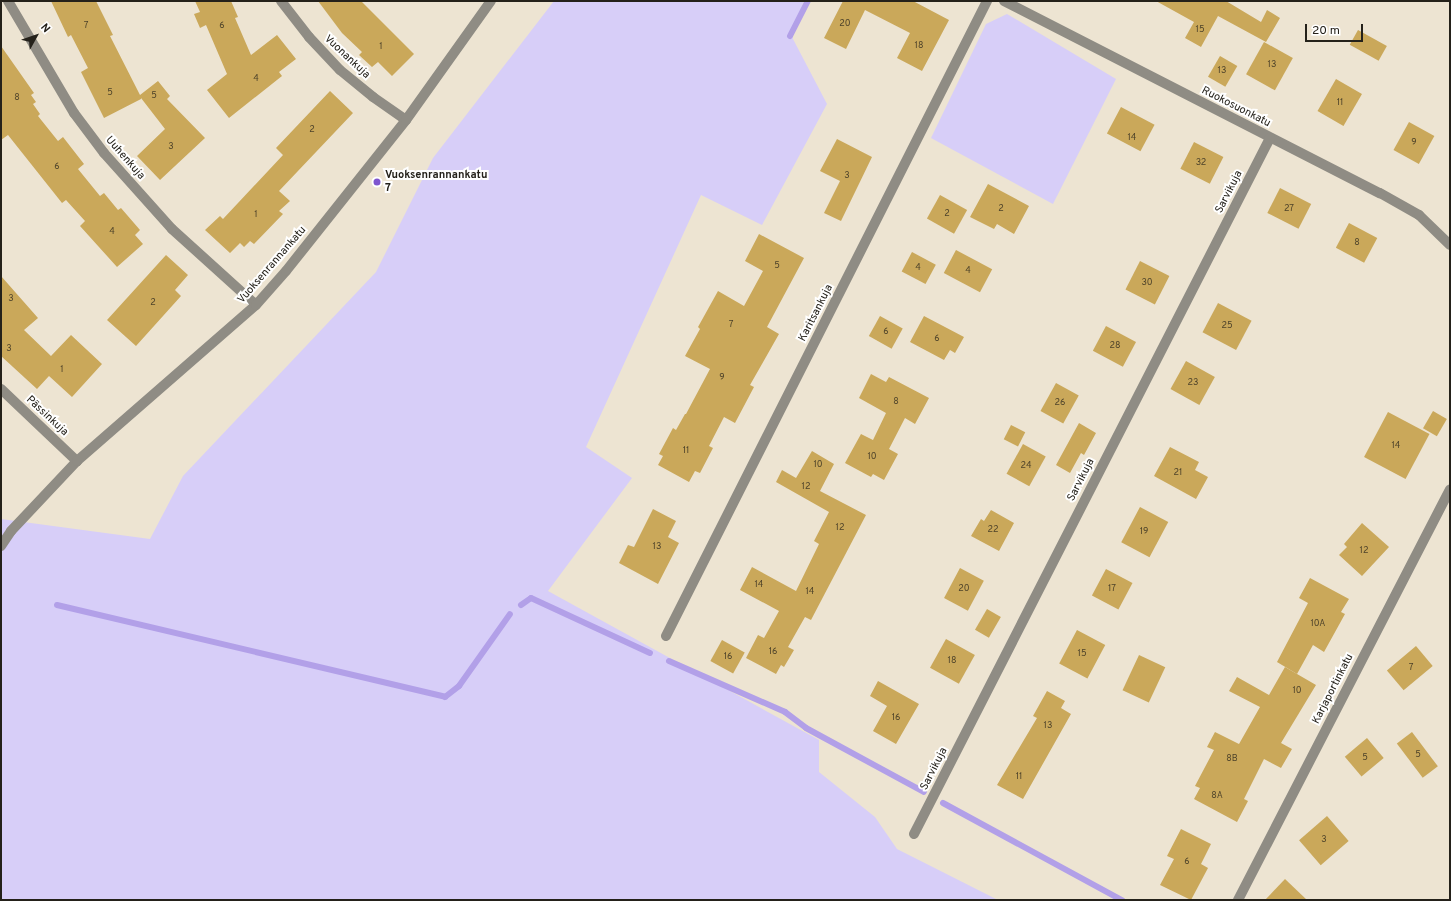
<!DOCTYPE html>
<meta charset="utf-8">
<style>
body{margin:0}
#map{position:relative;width:1451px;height:901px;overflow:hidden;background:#ede4d2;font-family:Overpass,sans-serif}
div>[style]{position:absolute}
.green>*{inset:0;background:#d7cef8}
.stream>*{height:6px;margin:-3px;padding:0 3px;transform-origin:3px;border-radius:3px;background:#b2a0e8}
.building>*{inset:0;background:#caa85a;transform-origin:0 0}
.minor>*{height:10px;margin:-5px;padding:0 5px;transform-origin:5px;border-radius:5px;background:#8f8c84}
.dots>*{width:11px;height:11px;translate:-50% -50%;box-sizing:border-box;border:2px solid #fff;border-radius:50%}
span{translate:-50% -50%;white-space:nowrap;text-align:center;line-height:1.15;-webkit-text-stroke:4px #fff;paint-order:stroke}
.number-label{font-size:9px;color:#4e432a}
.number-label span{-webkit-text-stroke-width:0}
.street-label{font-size:11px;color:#24211a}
.poi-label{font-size:11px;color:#24211a;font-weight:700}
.left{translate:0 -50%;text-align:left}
.frame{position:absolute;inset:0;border:2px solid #24211a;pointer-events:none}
.north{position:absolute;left:16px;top:16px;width:40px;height:40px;-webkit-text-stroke:3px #fff;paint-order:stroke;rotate:50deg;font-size:11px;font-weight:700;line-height:16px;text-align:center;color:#24211a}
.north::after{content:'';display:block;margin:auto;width:14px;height:18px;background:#24211a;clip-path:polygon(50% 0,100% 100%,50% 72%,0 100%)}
.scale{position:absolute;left:1305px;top:24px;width:58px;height:18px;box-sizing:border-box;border:2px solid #24211a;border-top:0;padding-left:5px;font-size:12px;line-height:14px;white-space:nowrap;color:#24211a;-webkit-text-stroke:3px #fff;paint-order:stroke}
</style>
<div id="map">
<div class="green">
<div style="clip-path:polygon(554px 1px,804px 1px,792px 31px,793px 39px,827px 104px,762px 225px,701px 195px,586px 447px,632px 478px,548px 591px,819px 740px,819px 772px,875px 817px,897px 849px,998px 900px,1px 900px,1px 519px,150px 539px,183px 476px,376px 272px,433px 158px)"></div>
<div style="clip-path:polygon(1007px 14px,1116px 79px,1053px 204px,931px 138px,986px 24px)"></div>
</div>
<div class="stream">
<div style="left:790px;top:36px;width:39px;rotate:-63deg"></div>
<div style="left:57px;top:605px;width:399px;rotate:13.3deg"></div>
<div style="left:445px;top:697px;width:18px;rotate:-38deg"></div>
<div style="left:459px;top:686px;width:88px;rotate:-54.7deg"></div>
<div style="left:521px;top:605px;width:12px;rotate:-35deg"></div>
<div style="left:531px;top:598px;width:131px;rotate:24.8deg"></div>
<div style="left:669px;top:661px;width:127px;rotate:23.7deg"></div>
<div style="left:785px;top:712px;width:26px;rotate:37deg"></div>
<div style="left:806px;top:728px;width:134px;rotate:28.5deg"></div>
<div style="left:943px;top:803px;width:204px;rotate:28.5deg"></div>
</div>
<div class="building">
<div style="clip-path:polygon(51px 1px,96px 1px,113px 35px,110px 36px,140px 95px,158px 81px,170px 96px,167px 99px,205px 138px,160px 180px,137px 156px,165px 129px,141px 98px,141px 99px,104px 118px,81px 72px,88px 68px,71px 35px,68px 37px)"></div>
<div style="clip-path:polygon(195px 1px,231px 1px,238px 17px,235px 18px,251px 55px,277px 35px,296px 59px,279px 72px,282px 76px,229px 118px,207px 90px,227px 74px,206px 25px,200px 28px,194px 14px,200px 12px)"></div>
<div style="clip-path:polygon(318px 1px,361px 1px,414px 54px,392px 76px,378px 62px,372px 67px,359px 55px,362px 52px,342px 33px)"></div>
<div style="clip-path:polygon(843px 1px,913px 1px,949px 20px,922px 71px,897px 58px,910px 33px,865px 10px,846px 49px,824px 38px)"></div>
<div style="clip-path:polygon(1156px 1px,1226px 1px,1261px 22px,1267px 10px,1280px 18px,1266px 42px,1218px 16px,1201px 47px,1185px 38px,1194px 22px)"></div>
<div style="left:1358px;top:30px;width:33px;height:17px;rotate:29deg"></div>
<div style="left:1264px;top:42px;width:33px;height:37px;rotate:29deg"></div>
<div style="clip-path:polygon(1px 46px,34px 93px,31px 95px,36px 102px,33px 104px,40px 114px,38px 116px,58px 141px,63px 137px,84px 164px,78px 169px,100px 196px,104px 193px,118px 210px,121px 208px,140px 230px,135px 235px,143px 244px,117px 267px,80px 226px,85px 221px,66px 200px,62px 203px,8px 135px,1px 140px)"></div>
<div style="left:1220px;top:56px;width:20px;height:24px;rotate:30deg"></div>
<div style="left:1336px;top:79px;width:30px;height:37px;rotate:30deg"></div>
<div style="clip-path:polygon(330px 91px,353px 113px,279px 191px,290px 201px,279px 211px,283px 214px,254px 244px,250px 241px,244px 247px,240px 243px,230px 253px,205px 230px,220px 216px,223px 219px,283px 155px,276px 148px)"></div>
<div style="left:1121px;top:107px;width:38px;height:30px;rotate:28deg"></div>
<div style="left:1409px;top:122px;width:29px;height:32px;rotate:29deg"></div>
<div style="clip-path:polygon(837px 139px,872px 157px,841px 221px,824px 213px,840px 181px,820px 171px)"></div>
<div style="left:1194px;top:142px;width:33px;height:30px;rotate:27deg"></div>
<div style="clip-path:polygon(988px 184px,1029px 206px,1014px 234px,997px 224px,994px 229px,970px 217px)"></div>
<div style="left:1280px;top:188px;width:35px;height:28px;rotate:27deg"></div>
<div style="left:940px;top:195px;width:31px;height:27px;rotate:29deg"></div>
<div style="left:1349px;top:223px;width:32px;height:28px;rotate:28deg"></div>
<div style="clip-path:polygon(759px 234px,804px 258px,767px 327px,779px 334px,750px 385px,754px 387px,735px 423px,724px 417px,709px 446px,713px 448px,700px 473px,695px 471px,689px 482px,658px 465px,663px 456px,659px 454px,673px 428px,676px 430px,685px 414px,686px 414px,710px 369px,685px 356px,700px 329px,698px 327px,718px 291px,744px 306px,763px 271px,745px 261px)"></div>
<div style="left:956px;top:250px;width:41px;height:26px;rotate:28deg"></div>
<div style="left:912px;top:252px;width:27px;height:22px;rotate:28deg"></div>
<div style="clip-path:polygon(166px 255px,188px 275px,175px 290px,181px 296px,136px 346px,107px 320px)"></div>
<div style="left:1140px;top:261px;width:33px;height:32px;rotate:27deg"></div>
<div style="clip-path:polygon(1px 276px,38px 318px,24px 330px,51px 356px,71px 335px,102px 364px,72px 397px,49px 376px,37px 389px,1px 356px)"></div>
<div style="left:1218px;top:303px;width:38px;height:33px;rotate:28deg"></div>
<div style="left:880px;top:316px;width:26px;height:23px;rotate:29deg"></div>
<div style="clip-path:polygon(924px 316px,964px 337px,955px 353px,950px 350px,944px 360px,910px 342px)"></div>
<div style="left:1106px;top:326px;width:34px;height:28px;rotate:28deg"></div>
<div style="left:1186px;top:361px;width:33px;height:32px;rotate:29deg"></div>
<div style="clip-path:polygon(871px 374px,886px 382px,889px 377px,929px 398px,915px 424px,905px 418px,889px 449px,898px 454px,884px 480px,873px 474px,871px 477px,845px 463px,861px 434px,873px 440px,886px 413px,859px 398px)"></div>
<div style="left:1056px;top:383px;width:26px;height:32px;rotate:29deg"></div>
<div style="left:1433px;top:411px;width:16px;height:20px;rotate:30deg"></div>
<div style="left:1388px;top:412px;width:47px;height:51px;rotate:28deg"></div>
<div style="clip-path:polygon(1079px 423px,1096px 433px,1084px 455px,1081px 453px,1070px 473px,1056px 465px)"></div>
<div style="left:1011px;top:425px;width:16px;height:16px;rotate:27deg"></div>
<div style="left:1023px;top:444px;width:26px;height:34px;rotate:29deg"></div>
<div style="clip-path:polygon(1170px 447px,1199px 462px,1195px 470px,1208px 477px,1196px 499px,1154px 476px)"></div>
<div style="clip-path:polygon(812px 451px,834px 464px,820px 491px,866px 515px,811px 620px,805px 617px,788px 647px,794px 650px,784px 667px,781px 665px,776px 674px,746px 658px,758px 635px,764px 638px,779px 611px,740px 590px,752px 567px,796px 591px,819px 544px,814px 541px,829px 512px,776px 482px,782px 470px,796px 478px)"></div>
<div style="left:1140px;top:507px;width:32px;height:40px;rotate:28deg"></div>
<div style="clip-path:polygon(653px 509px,676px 521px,668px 537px,679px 543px,658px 584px,619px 563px,628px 545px,634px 547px)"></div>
<div style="clip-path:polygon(991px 510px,1014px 523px,999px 551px,971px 536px,981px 519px,984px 521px)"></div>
<div style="clip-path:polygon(1362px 523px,1389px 547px,1362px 576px,1339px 555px,1347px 547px,1344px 544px)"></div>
<div style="left:960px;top:568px;width:27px;height:34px;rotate:28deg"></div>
<div style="left:1106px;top:569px;width:30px;height:30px;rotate:28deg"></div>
<div style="clip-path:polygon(1310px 578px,1349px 599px,1341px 612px,1345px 614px,1324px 652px,1313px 645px,1297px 674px,1277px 662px,1308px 603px,1299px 598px)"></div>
<div style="left:987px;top:609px;width:16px;height:24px;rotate:30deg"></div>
<div style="left:1077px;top:630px;width:32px;height:38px;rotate:28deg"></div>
<div style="left:946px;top:639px;width:33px;height:33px;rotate:29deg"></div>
<div style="left:722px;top:640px;width:26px;height:24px;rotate:29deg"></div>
<div style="left:1416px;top:646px;width:26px;height:38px;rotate:50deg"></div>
<div style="left:1139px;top:655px;width:29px;height:39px;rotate:25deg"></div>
<div style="clip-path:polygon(1285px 667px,1316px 685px,1281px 743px,1292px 749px,1281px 768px,1264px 759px,1244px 799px,1248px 801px,1237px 822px,1194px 799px,1200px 788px,1195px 786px,1214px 750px,1207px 747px,1215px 732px,1239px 744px,1260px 707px,1229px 691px,1237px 677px,1269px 695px)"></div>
<div style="clip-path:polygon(878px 681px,919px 704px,896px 744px,873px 731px,887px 706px,870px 696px)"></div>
<div style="clip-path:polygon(1047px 691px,1065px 701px,1061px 708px,1071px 714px,1023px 799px,997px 785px,1037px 718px,1033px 716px)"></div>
<div style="left:1412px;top:732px;width:43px;height:19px;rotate:53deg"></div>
<div style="left:1367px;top:738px;width:26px;height:29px;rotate:50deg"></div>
<div style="left:1327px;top:816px;width:33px;height:37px;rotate:49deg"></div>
<div style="clip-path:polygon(1181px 829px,1211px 844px,1201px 864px,1208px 868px,1191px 900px,1160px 885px,1174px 859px,1167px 856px)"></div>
<div style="clip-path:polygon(1285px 879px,1307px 900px,1265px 900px)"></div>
</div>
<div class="minor">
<div style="left:8px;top:1px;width:130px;rotate:59.5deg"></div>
<div style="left:74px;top:113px;width:50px;rotate:53.1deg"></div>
<div style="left:104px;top:153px;width:102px;rotate:48.2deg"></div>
<div style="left:172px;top:229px;width:113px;rotate:42.1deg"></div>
<div style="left:281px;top:1px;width:46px;rotate:52.1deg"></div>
<div style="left:309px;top:37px;width:45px;rotate:46.8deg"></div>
<div style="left:340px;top:70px;width:43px;rotate:39.3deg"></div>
<div style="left:373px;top:97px;width:40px;rotate:34.9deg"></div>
<div style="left:1004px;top:1px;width:422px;rotate:27.1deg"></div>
<div style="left:1380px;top:193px;width:45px;rotate:29.4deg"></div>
<div style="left:1419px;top:215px;width:43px;rotate:44.1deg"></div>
<div style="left:1px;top:389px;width:105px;rotate:43.5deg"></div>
<div style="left:1px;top:546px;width:18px;rotate:-56deg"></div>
<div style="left:11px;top:531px;width:96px;rotate:-46.7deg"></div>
<div style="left:77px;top:461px;width:237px;rotate:-41.1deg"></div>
<div style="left:256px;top:305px;width:45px;rotate:-48.6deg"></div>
<div style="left:286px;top:271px;width:193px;rotate:-51.5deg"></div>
<div style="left:406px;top:120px;width:146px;rotate:-54.5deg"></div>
<div style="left:666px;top:636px;width:712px;rotate:-63.18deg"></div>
<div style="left:914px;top:834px;width:782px;rotate:-62.91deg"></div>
<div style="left:1238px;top:900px;width:462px;rotate:-62.7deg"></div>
</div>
<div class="dots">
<div style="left:377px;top:182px;background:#7e55cf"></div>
</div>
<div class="number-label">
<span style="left:845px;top:24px">20</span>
<span style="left:86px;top:26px">7</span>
<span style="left:222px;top:26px">6</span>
<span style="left:1200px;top:30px">15</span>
<span style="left:919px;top:46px">18</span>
<span style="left:381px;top:47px">1</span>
<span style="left:1272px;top:65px">13</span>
<span style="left:1222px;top:71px">13</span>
<span style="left:256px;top:79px">4</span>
<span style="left:110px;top:93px">5</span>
<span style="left:154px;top:96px">5</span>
<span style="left:17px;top:98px">8</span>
<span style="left:1340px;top:103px">11</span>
<span style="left:312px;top:130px">2</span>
<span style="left:1132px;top:138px">14</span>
<span style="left:1414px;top:143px">9</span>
<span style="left:171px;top:147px">3</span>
<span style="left:1201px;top:163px">32</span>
<span style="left:57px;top:167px">6</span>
<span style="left:847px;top:176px">3</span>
<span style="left:1001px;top:209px">2</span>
<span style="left:1289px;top:209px">27</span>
<span style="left:947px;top:214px">2</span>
<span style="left:256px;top:215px">1</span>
<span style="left:112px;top:232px">4</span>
<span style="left:1357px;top:243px">8</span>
<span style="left:777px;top:266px">5</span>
<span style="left:918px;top:268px">4</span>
<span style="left:968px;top:271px">4</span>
<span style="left:1147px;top:283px">30</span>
<span style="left:11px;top:299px">3</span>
<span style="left:153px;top:303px">2</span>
<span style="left:731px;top:325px">7</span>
<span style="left:1227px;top:326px">25</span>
<span style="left:886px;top:332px">6</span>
<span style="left:937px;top:339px">6</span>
<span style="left:1115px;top:346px">28</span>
<span style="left:9px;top:349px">3</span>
<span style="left:62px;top:370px">1</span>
<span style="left:722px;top:378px">9</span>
<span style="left:1193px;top:383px">23</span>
<span style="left:896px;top:402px">8</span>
<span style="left:1060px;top:403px">26</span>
<span style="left:1396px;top:446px">14</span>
<span style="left:686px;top:451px">11</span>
<span style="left:872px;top:457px">10</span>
<span style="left:818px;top:465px">10</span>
<span style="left:1026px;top:466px">24</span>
<span style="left:1178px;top:473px">21</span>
<span style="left:806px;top:487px">12</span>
<span style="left:840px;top:528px">12</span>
<span style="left:993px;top:530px">22</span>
<span style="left:1144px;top:532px">19</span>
<span style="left:657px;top:547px">13</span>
<span style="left:1364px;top:551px">12</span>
<span style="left:759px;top:585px">14</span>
<span style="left:964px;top:589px">20</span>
<span style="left:1112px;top:589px">17</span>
<span style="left:810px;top:592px">14</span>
<span style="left:1318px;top:624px">10A</span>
<span style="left:773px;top:652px">16</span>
<span style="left:1082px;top:654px">15</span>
<span style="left:728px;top:657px">16</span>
<span style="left:952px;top:661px">18</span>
<span style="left:1411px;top:668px">7</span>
<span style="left:1297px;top:691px">10</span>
<span style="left:896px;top:718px">16</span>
<span style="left:1048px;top:726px">13</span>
<span style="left:1418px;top:755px">5</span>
<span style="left:1365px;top:758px">5</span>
<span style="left:1232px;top:759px">8B</span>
<span style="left:1019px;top:777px">11</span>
<span style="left:1217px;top:796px">8A</span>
<span style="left:1324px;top:840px">3</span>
<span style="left:1187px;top:862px">6</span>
</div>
<div class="street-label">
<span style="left:347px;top:57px;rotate:43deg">Vuonankuja</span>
<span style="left:1236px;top:107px;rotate:27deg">Ruokosuonkatu</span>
<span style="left:125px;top:158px;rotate:49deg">Uuhenkuja</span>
<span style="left:1229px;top:192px;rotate:-63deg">Sarvikuja</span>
<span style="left:272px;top:265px;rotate:-49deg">Vuoksenrannankatu</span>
<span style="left:816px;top:313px;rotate:-63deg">Karitsankuja</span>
<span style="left:47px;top:416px;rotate:43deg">Pässinkuja</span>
<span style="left:1081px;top:480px;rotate:-63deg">Sarvikuja</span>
<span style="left:1333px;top:689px;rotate:-63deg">Karjaportinkatu</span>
<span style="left:934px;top:769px;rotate:-63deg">Sarvikuja</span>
</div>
<div class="poi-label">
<span class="left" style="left:385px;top:182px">Vuoksenrannankatu<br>7</span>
</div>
<div class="frame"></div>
<div class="north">N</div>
<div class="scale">20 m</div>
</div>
